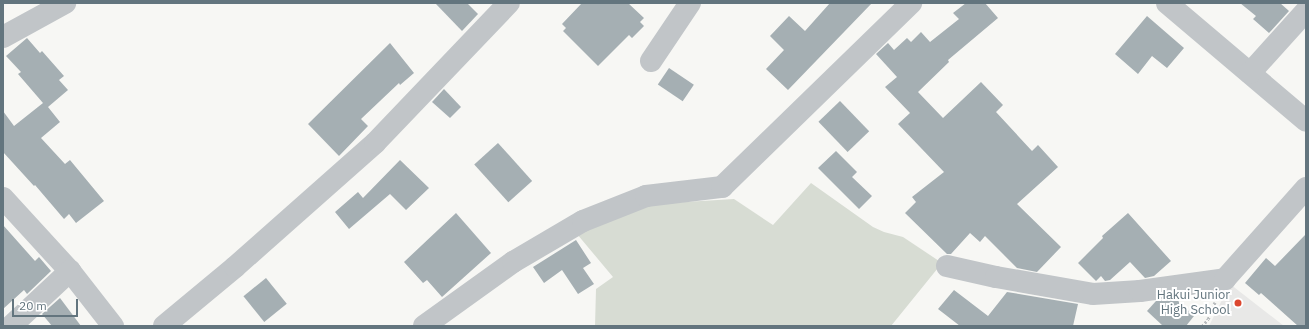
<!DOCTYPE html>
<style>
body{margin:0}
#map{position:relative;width:1309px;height:329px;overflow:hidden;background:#f7f7f4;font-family:"IBM Plex Sans",sans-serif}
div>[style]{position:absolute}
.built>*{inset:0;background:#e8e8e7}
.green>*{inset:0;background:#d7dcd3}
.building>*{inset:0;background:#a5afb3;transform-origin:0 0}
.path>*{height:2.5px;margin-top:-1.25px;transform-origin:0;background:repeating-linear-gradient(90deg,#b9bcbe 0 2px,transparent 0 4px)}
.minor>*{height:22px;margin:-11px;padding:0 11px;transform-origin:11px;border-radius:11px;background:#c1c5c8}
.dots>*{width:11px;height:11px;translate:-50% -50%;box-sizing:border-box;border:2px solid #fff;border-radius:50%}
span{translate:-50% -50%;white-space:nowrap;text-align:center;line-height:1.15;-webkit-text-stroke:4px #fff;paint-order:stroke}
.poi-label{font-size:13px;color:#63757e}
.right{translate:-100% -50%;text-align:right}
.frame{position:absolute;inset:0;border:4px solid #63757e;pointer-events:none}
.scale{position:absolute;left:12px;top:299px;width:66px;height:18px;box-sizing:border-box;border:2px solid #63757e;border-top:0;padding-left:5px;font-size:12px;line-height:14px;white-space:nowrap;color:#63757e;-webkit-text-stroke:3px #fff;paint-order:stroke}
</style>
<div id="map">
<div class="built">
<div style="clip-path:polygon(1230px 284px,1284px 326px,1209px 326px)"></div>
</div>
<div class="green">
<div style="clip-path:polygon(811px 183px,873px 227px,884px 232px,903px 237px,942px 263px,891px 326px,595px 326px,596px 289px,613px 277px,577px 234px,652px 204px,734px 199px,773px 225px)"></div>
</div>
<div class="building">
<div style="clip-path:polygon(435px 3px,467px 3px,478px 14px,462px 31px)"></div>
<div style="clip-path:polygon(582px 3px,628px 3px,644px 18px,640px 22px,644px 26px,632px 38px,629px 35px,598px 66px,563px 31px,566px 28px,562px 24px)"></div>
<div style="clip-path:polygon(830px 3px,872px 3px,788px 90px,766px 69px,784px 50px,770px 36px,789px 16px,805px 31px)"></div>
<div style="clip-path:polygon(966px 3px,985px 3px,998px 18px,948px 60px,949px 62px,918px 92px,943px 118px,981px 82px,1003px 105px,996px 112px,1032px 151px,1038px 145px,1058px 167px,1017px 204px,1061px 247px,1037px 272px,1017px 268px,985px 236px,980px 242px,970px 233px,951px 254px,947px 254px,905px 213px,916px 202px,912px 197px,944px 172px,898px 124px,910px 113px,885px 87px,897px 77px,876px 54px,888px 43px,894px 50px,907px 38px,911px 42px,921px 32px,930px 42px,959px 19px,953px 13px)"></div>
<div style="clip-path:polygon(1240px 3px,1280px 3px,1289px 11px,1269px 33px,1253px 19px,1256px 16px)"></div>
<div style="clip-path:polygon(1147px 16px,1184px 48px,1167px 68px,1152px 56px,1138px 74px,1115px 54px)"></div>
<div style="clip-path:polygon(27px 38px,40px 53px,42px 51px,64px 76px,59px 80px,68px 90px,48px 107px,60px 122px,41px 138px,65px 164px,70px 160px,104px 201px,76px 223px,69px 214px,64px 219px,35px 185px,34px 186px,3px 152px,3px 111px,14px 126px,43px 103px,18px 74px,21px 72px,6px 56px)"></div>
<div style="clip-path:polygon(390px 43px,414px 73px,400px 85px,399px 83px,361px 119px,368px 126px,339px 156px,308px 124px)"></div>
<div style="left:669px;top:68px;width:30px;height:20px;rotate:34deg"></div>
<div style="clip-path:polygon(444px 89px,461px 107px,450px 118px,432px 102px)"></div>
<div style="left:840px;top:101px;width:42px;height:30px;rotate:46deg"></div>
<div style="left:498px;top:143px;width:51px;height:32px;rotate:48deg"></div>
<div style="clip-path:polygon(836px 151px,857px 172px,852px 177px,872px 196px,859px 209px,818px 168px)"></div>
<div style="clip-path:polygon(400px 160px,429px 188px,406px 210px,390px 194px,349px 229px,335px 212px,358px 192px,363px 198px)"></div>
<div style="clip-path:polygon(456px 213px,491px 253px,442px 297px,427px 280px,423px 283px,404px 262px)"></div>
<div style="clip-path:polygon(1128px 213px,1171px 261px,1154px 276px,1145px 278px,1130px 262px,1110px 280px,1105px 281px,1101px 276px,1096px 281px,1078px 263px,1103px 238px,1102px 236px)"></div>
<div style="clip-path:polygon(3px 225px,35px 261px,39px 257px,51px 271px,27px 294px,24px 290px,3px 309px)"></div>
<div style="clip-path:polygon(1306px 234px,1306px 326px,1298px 326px,1261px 293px,1259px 295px,1245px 283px,1266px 258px,1275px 266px)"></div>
<div style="clip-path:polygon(576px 240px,591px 263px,583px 268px,594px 284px,578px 294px,562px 270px,544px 283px,533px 267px)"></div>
<div style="left:266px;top:278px;width:33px;height:29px;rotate:51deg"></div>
<div style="clip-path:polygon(954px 290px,988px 316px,1007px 292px,1078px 304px,1073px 326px,960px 326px,938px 309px)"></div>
<div style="clip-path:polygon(60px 298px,81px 326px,52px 326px,42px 314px)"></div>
<div style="clip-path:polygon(1176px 299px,1194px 316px,1186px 326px,1163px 326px,1147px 311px,1156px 301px)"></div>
</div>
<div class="path">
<div style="left:1202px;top:326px;width:9px;rotate:-49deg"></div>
<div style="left:1208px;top:319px;width:18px;rotate:-68deg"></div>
</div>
<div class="minor">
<div style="left:1167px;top:3px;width:182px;rotate:40.3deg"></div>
<div style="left:3px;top:37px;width:71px;rotate:-28.7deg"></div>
<div style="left:651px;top:61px;width:70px;rotate:-56.1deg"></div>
<div style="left:1250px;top:73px;width:84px;rotate:-47.9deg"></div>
<div style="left:3px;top:198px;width:99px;rotate:47.5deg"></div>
<div style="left:70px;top:271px;width:70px;rotate:52deg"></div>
<div style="left:947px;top:266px;width:50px;rotate:12.7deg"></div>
<div style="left:996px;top:277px;width:98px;rotate:9.9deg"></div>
<div style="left:1093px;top:294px;width:47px;rotate:-3.7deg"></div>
<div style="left:1140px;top:291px;width:86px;rotate:-8deg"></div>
<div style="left:1225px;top:279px;width:122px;rotate:-48.3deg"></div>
<div style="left:11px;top:326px;width:81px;rotate:-43deg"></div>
<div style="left:164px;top:326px;width:92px;rotate:-39.7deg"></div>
<div style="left:235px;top:267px;width:187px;rotate:-41.5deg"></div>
<div style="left:375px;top:143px;width:194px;rotate:-46.3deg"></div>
<div style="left:424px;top:326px;width:110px;rotate:-35.7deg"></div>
<div style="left:513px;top:262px;width:81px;rotate:-30.4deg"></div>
<div style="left:583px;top:221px;width:68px;rotate:-21.6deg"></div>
<div style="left:646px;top:196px;width:77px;rotate:-6.8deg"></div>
<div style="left:722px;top:187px;width:264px;rotate:-44.2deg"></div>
</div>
<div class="dots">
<div style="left:1238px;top:303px;background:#dc472f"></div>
</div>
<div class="poi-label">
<span class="right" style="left:1230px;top:303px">Hakui Junior<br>High School</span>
</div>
<div class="frame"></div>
<div class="scale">20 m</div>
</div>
